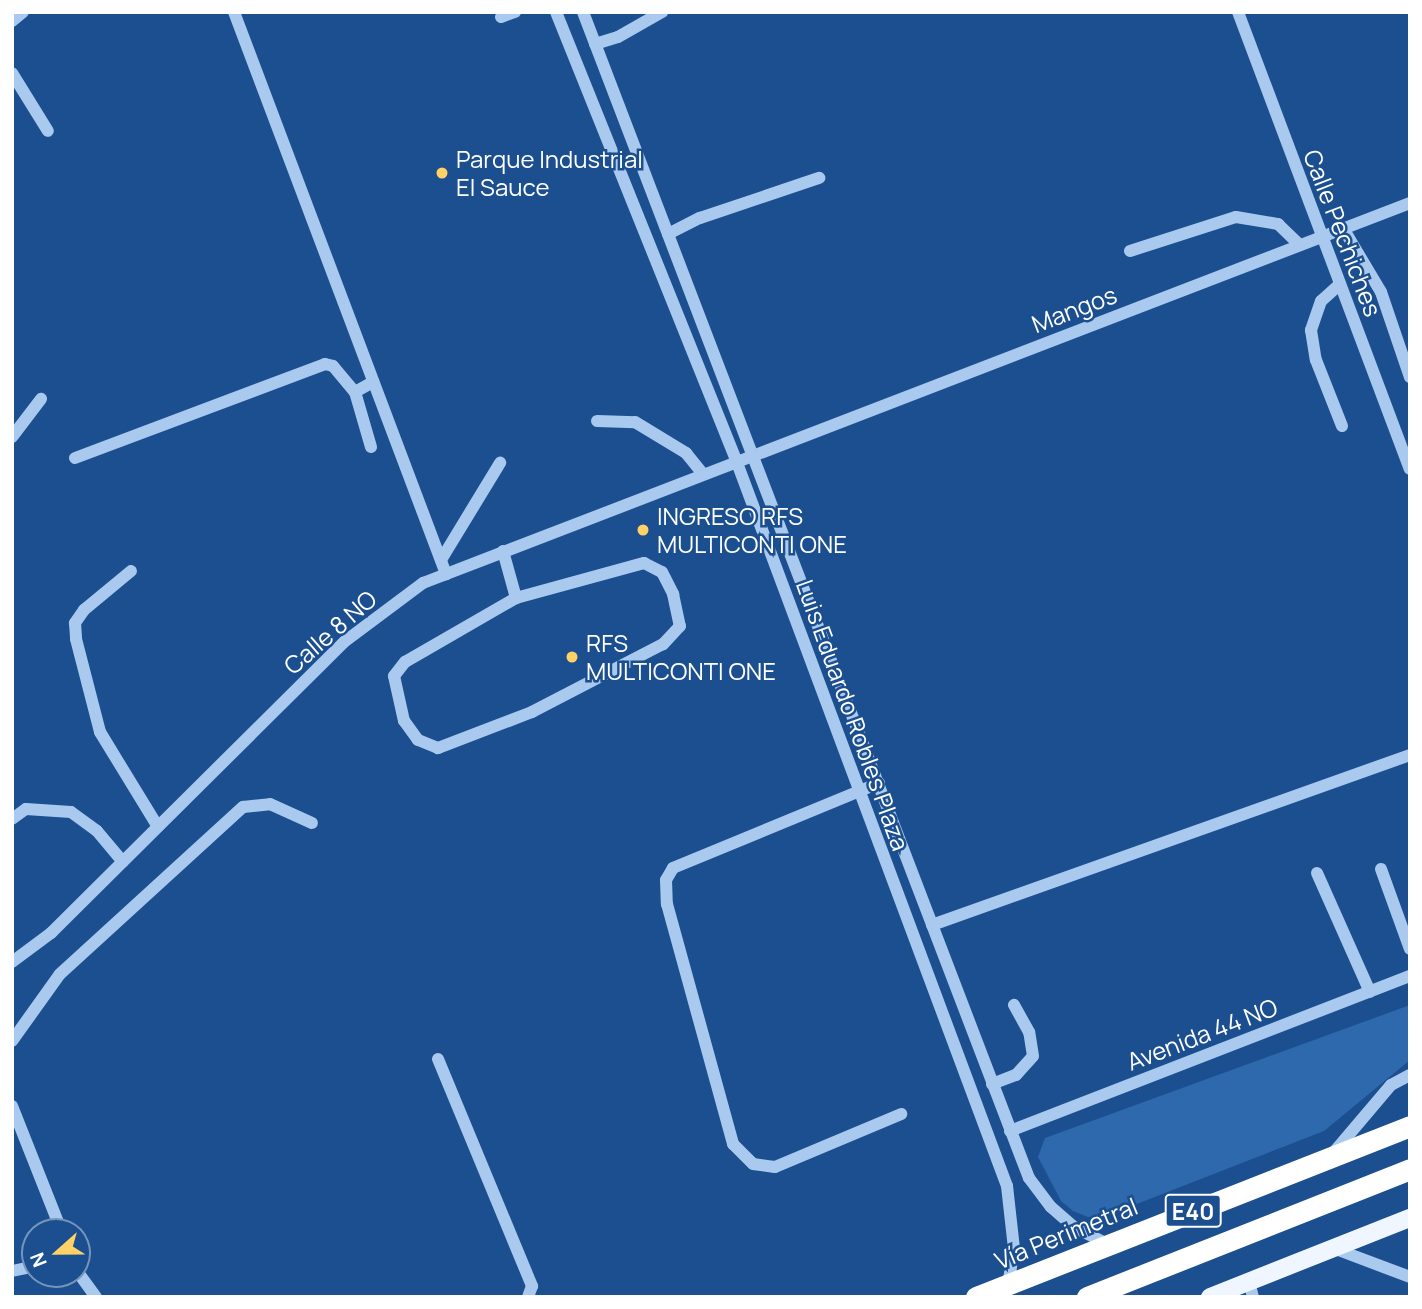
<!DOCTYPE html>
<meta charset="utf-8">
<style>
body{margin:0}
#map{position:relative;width:1422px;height:1309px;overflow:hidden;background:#1b4f8f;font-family:Manrope,sans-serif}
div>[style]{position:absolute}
.green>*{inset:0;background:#2e69ad}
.minor>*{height:12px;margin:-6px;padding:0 6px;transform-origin:6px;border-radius:6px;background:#a9c9ee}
.major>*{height:18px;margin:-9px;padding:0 9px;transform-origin:9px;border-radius:9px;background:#f0f6ff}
.highway>*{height:21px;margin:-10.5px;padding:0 10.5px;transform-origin:10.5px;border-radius:10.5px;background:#fff}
.dots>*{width:19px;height:19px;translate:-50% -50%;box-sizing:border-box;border:4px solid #1b4f8f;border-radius:50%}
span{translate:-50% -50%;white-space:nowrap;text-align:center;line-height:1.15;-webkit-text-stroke:5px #1b4f8f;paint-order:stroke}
.shield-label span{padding:2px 5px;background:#1b4f8f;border:2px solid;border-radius:5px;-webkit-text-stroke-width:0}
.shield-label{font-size:23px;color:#fff;font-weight:700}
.poi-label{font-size:24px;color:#fff}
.left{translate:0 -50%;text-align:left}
.street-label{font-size:24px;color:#fff}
.frame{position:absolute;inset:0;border:14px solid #fff;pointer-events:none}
.north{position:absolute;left:21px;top:1218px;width:70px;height:70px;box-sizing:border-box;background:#1b4f8f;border:2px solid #7695bc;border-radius:50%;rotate:249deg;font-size:19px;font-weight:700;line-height:28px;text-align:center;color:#fff}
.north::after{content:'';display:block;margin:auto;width:24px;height:32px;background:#ffd166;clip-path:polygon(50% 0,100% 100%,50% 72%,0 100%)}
</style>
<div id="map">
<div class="green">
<div style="clip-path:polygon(1410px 1005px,1410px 1060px,1324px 1131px,1106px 1216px,1088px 1217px,1073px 1211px,1061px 1201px,1038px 1157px,1045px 1138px)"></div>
</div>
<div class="minor">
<div style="left:234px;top:12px;width:601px;rotate:69.33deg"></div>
<div style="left:556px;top:12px;width:483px;rotate:68.1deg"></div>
<div style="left:736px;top:460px;width:775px;rotate:69.53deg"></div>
<div style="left:1007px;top:1186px;width:62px;rotate:83.6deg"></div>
<div style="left:1014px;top:1248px;width:36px;rotate:99deg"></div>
<div style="left:583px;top:12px;width:1248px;rotate:69.07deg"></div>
<div style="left:1029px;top:1178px;width:36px;rotate:53deg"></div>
<div style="left:1051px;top:1207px;width:30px;rotate:41deg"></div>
<div style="left:1074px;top:1227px;width:38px;rotate:27deg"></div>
<div style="left:1238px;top:12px;width:488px;rotate:69.4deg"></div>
<div style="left:501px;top:17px;width:15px;rotate:-20deg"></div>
<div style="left:12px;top:21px;width:14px;rotate:-39deg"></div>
<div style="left:595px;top:44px;width:24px;rotate:-17deg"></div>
<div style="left:618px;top:37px;width:51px;rotate:-29.6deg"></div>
<div style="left:12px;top:73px;width:68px;rotate:58.2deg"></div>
<div style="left:1343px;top:228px;width:74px;rotate:59.3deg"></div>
<div style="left:1381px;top:292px;width:90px;rotate:71.2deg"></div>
<div style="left:668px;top:234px;width:36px;rotate:-27deg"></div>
<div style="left:700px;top:218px;width:126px;rotate:-18.6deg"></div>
<div style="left:1130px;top:251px;width:111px;rotate:-17.8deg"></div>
<div style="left:1236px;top:217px;width:43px;rotate:9.5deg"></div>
<div style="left:1278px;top:224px;width:30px;rotate:44deg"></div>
<div style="left:1340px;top:284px;width:25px;rotate:138deg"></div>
<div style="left:1321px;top:301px;width:31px;rotate:109deg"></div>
<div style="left:1311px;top:330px;width:30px;rotate:81deg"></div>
<div style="left:1316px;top:360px;width:71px;rotate:68.5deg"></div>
<div style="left:597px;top:421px;width:38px;rotate:2deg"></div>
<div style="left:635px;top:422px;width:60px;rotate:31.3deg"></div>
<div style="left:686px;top:453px;width:26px;rotate:51deg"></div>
<div style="left:12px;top:437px;width:48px;rotate:-52.7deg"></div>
<div style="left:371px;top:447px;width:57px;rotate:-106.2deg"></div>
<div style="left:355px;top:392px;width:21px;rotate:-29deg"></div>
<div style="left:75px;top:458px;width:267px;rotate:-20.6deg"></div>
<div style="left:325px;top:364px;width:8px;rotate:14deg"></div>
<div style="left:333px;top:366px;width:34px;rotate:50deg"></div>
<div style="left:503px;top:551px;width:49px;rotate:74.5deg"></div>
<div style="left:441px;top:560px;width:114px;rotate:-58.7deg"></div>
<div style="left:644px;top:563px;width:20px;rotate:27deg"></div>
<div style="left:662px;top:572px;width:25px;rotate:63deg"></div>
<div style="left:673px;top:594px;width:33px;rotate:78deg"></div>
<div style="left:680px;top:626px;width:25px;rotate:133deg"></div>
<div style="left:663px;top:644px;width:148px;rotate:152.6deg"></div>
<div style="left:532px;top:712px;width:101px;rotate:159deg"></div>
<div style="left:438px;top:748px;width:22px;rotate:-158deg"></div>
<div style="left:418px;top:740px;width:24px;rotate:-126deg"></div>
<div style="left:404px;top:721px;width:46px;rotate:-102.5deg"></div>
<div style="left:394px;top:676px;width:18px;rotate:-52deg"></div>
<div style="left:405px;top:662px;width:128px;rotate:-30deg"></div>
<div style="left:516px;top:598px;width:133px;rotate:-15.3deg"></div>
<div style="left:131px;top:571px;width:61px;rotate:140.3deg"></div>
<div style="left:84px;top:610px;width:16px;rotate:125deg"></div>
<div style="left:75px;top:623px;width:16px;rotate:86deg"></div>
<div style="left:76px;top:639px;width:96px;rotate:75.5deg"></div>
<div style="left:100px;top:732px;width:111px;rotate:58.6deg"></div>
<div style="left:879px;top:783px;width:223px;rotate:157.6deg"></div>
<div style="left:673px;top:868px;width:14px;rotate:120deg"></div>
<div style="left:666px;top:880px;width:24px;rotate:88deg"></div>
<div style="left:667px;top:904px;width:249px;rotate:74.6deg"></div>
<div style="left:733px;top:1144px;width:28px;rotate:45deg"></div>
<div style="left:753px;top:1164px;width:22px;rotate:8deg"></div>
<div style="left:775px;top:1167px;width:137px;rotate:-22.8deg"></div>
<div style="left:12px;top:819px;width:17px;rotate:-36deg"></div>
<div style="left:26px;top:809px;width:45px;rotate:3.8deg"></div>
<div style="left:71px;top:812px;width:32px;rotate:36deg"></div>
<div style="left:97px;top:831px;width:40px;rotate:50deg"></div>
<div style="left:1381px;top:869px;width:85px;rotate:70.1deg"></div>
<div style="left:1317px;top:873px;width:130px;rotate:66deg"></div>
<div style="left:932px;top:925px;width:507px;rotate:-19.58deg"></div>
<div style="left:12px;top:962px;width:49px;rotate:-36.6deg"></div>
<div style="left:51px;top:933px;width:413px;rotate:-44.8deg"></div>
<div style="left:344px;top:642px;width:99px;rotate:-36.8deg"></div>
<div style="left:423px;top:583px;width:1058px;rotate:-21.06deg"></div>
<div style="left:12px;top:1041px;width:82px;rotate:-54.4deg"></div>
<div style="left:60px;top:974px;width:248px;rotate:-42.4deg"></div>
<div style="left:243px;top:807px;width:27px;rotate:-6deg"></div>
<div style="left:270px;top:804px;width:46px;rotate:24.3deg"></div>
<div style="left:438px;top:1059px;width:246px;rotate:67.5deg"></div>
<div style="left:532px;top:1286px;width:12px;rotate:110deg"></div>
<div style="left:992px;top:1084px;width:26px;rotate:-21deg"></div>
<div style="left:1016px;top:1075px;width:25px;rotate:-48deg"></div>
<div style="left:1033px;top:1056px;width:24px;rotate:-99deg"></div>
<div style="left:1029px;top:1032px;width:31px;rotate:-119deg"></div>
<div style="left:12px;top:1106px;width:136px;rotate:68.4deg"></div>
<div style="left:1010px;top:1131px;width:429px;rotate:-21.2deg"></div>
<div style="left:1335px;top:1151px;width:87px;rotate:-49.7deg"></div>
<div style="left:1391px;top:1085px;width:21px;rotate:-28deg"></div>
<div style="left:1333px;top:1248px;width:82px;rotate:20.6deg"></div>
<div style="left:12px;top:1271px;width:24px;rotate:-12deg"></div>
<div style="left:77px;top:1271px;width:32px;rotate:54deg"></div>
<div style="left:1249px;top:1282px;width:16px;rotate:75deg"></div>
</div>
<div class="major">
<div style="left:1210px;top:1297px;width:215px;rotate:-21.6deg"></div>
</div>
<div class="highway">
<div style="left:976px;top:1297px;width:466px;rotate:-21.5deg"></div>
<div style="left:1087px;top:1297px;width:347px;rotate:-21.6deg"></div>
</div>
<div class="dots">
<div style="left:442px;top:173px;background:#ffd166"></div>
<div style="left:643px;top:530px;background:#ffd166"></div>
<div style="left:572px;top:657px;background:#ffd166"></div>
</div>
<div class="shield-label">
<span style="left:1193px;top:1211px">E40</span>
</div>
<div class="poi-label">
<span class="left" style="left:456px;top:173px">Parque Industrial<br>El Sauce</span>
<span class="left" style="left:657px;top:530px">INGRESO RFS<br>MULTICONTI ONE</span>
<span class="left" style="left:586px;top:657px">RFS<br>MULTICONTI ONE</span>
</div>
<div class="street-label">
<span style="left:1343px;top:233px;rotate:69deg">Calle Pechiches</span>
<span style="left:1074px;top:309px;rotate:-21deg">Mangos</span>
<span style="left:330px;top:632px;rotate:-41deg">Calle 8 NO</span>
<span style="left:853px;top:715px;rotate:70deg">Luis Eduardo Robles Plaza</span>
<span style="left:1202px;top:1034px;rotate:-21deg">Avenida 44 NO</span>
<span style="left:1066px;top:1233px;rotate:-22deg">Vía Perimetral</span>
</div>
<div class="frame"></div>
<div class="north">N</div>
</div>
